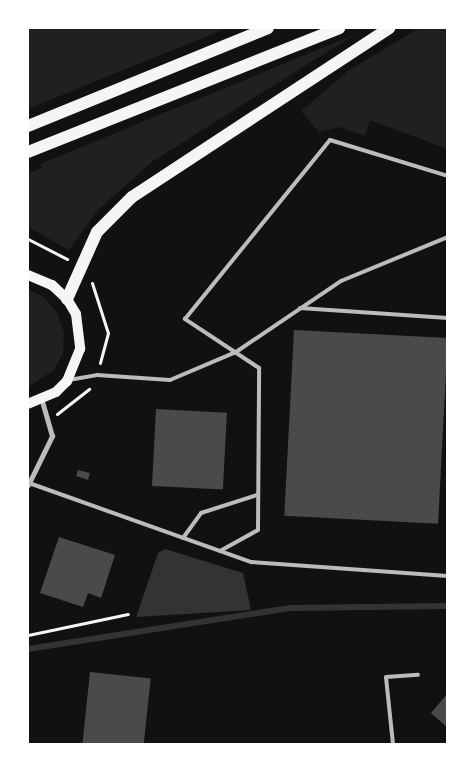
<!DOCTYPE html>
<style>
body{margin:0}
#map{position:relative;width:475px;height:772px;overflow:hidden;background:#111;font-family:Poppins,sans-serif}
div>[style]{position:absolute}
.green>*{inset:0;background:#202020}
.water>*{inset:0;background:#333}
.stream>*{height:6px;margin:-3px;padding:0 3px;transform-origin:3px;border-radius:3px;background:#333}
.building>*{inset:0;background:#4a4a4a;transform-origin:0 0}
.path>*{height:3px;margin:-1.5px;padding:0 1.5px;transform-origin:1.5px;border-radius:1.5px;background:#f5f5f5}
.service>*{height:4px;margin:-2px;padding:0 2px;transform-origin:2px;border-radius:2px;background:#bcbcbc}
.minor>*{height:5px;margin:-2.5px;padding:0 2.5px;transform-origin:2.5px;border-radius:2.5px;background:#bcbcbc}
.secondary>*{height:10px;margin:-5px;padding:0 5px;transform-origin:5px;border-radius:5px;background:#f5f5f5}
.primary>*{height:12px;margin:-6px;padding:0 6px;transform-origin:6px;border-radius:6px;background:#f5f5f5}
span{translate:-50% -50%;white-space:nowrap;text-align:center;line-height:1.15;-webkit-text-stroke:5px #fff;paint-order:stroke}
.frame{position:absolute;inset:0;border:29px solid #fff;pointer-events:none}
</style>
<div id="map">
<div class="green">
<div style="clip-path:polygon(28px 28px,227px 28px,28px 109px)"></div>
<div style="clip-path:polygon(419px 28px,447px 28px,447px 149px,370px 120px,365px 136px,340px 127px,319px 132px,301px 111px,348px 71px)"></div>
<div style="clip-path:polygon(356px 34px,153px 161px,98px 210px,69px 250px,28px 227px,28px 174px,42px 168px,40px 164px)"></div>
<div style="clip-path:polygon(28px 289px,45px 298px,58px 314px,64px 333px,63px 353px,54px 370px,28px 387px)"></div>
</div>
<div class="water">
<div style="clip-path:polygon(165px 549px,243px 573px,251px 610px,136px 617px,158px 553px)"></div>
</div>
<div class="stream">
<div style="left:28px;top:649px;width:266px;rotate:-8.9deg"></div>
<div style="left:291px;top:608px;width:157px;rotate:-0.7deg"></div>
</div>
<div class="building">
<div style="left:294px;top:330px;width:154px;height:186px;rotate:3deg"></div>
<div style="left:156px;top:409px;width:71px;height:77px;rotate:3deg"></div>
<div style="clip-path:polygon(78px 470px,90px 473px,88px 480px,76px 476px)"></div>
<div style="clip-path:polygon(59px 537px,115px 555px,101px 598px,88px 593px,83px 607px,40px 593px)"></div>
<div style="left:90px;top:672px;width:61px;height:72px;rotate:6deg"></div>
<div style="clip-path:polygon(448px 693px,448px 728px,431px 713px)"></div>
</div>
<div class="path">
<div style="left:28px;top:239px;width:44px;rotate:27.1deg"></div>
<div style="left:92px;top:283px;width:52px;rotate:72.3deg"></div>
<div style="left:108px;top:333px;width:31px;rotate:105deg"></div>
<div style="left:57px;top:414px;width:41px;rotate:-38deg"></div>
<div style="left:28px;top:635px;width:102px;rotate:-11.9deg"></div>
</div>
<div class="service">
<div style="left:300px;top:308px;width:148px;rotate:3.9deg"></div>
<div style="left:69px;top:380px;width:28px;rotate:-10deg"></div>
<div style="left:97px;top:375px;width:73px;rotate:3.9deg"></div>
<div style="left:170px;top:380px;width:72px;rotate:-23deg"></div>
<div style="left:236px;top:352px;width:127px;rotate:-34.1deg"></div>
<div style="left:341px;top:281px;width:116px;rotate:-22.4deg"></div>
<div style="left:29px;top:483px;width:236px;rotate:19.6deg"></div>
<div style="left:251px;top:562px;width:197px;rotate:4.1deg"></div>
<div style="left:183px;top:538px;width:31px;rotate:-54deg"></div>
<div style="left:201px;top:513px;width:59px;rotate:-17.8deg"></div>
<div style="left:220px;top:551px;width:43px;rotate:-28.9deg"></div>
<div style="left:258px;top:530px;width:162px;rotate:-89.6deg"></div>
<div style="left:259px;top:368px;width:89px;rotate:-146.5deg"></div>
<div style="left:185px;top:319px;width:230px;rotate:-51deg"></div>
<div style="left:330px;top:140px;width:123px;rotate:17deg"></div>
<div style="left:393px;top:744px;width:67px;rotate:-96deg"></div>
<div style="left:386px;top:677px;width:32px;rotate:-4deg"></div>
</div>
<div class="minor">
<div style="left:28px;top:485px;width:55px;rotate:-63.9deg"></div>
<div style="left:52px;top:436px;width:37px;rotate:-106deg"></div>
</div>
<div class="secondary">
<div style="left:28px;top:275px;width:26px;rotate:23deg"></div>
<div style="left:52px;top:285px;width:21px;rotate:43deg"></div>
<div style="left:67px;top:299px;width:17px;rotate:59deg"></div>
<div style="left:76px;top:314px;width:35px;rotate:83deg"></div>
<div style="left:80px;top:349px;width:35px;rotate:112deg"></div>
<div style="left:67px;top:381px;width:16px;rotate:135deg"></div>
<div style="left:56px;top:392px;width:30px;rotate:157deg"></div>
</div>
<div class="primary">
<div style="left:28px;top:126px;width:259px;rotate:-22.2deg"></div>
<div style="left:28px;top:152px;width:335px;rotate:-21.7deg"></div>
<div style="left:67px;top:299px;width:73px;rotate:-65.9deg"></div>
<div style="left:97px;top:232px;width:49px;rotate:-45deg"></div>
<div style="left:132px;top:197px;width:308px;rotate:-33.3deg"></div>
</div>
<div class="frame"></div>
</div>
